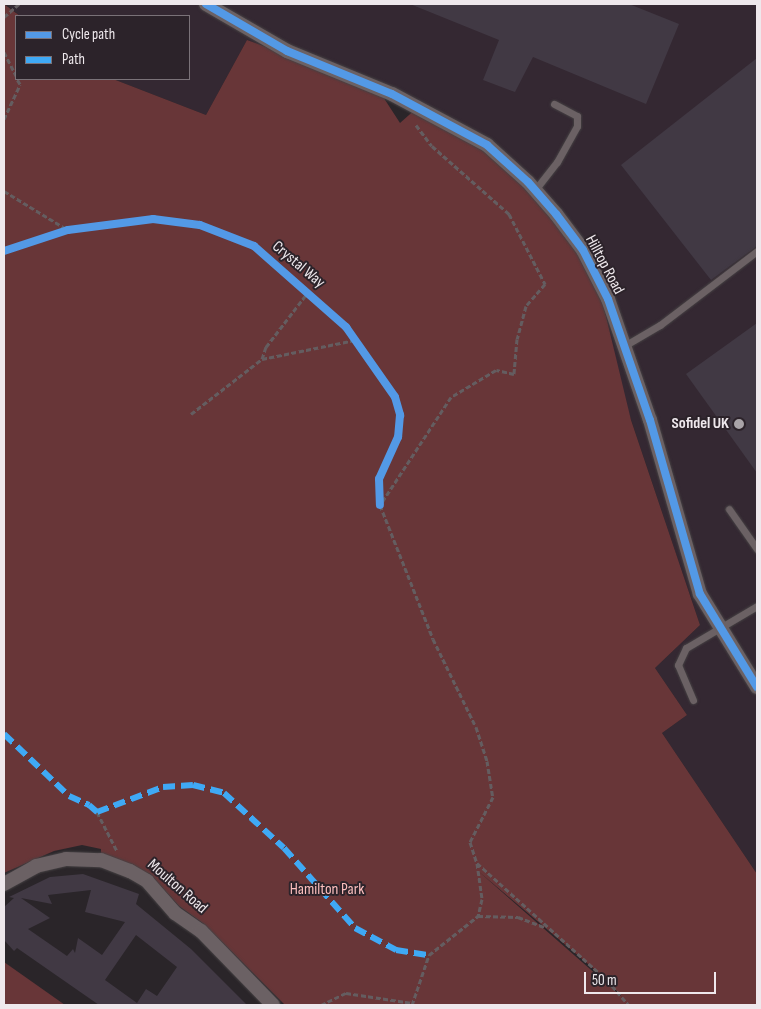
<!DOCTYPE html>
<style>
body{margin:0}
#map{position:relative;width:761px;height:1009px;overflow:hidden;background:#2a2529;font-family:"Sofia Sans Condensed",sans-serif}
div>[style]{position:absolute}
.built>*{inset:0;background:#342832}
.green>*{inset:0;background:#683638}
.building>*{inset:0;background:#413944}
.path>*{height:3px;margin-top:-1.5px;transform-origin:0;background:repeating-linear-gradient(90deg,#645d60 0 5px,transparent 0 7.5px)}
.roads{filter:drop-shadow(0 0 1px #454143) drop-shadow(0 0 1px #454143)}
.lane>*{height:7px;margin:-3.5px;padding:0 3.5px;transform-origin:3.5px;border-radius:3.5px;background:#6b6164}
.street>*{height:14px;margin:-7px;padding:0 7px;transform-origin:7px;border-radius:7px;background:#6b6164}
.quiet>*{height:6px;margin-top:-3px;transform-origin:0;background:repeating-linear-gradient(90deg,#3fa9f5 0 12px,transparent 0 18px)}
.cycleway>*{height:8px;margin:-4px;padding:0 4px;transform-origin:4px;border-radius:4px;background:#5399e6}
.dots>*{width:14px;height:14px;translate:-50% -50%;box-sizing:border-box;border:2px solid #2c232a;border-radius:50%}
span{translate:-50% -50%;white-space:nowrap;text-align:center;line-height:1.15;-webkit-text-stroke:4px #2c232a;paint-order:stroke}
.street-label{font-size:16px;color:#eee8ec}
.poi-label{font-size:16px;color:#eee8ec;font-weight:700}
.right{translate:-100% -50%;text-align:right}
.park-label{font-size:16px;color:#fcbfbe}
.frame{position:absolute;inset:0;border:5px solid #eee8ec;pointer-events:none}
.legend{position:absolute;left:15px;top:15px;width:175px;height:65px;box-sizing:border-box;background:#2c232a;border:1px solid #7a7278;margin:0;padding:6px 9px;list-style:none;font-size:15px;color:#eee8ec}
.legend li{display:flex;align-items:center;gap:10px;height:25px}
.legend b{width:25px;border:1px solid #7a7278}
.scale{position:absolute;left:584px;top:972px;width:132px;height:22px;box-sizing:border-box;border:2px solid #eee8ec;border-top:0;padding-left:6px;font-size:15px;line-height:18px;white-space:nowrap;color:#eee8ec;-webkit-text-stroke:4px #2c232a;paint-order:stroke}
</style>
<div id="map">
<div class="built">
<div style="clip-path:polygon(6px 4px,757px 4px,757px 874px,662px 733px,687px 715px,655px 668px,700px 625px,611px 360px,432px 114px,247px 40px,206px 115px,113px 79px,189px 79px,189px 16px,20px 16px)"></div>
</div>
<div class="green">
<div style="clip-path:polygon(evenodd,4px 4px,20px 16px,16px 16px,16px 79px,113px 79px,206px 115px,247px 40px,378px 89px,400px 123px,418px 107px,518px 174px,596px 275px,631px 420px,700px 625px,655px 668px,687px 715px,662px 733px,757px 874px,757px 1005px,285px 1005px,204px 924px,179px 906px,150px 874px,101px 853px,101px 849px,82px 845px,54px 851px,4px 873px,4px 4px,477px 870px,607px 980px,622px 997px,477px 870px)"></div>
<div style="clip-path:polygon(4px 962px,65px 1005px,4px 1005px)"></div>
</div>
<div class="building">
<div style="clip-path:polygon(410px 4px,629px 4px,679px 24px,646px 104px,533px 57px,515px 92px,483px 80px,499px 40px)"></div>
<div style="clip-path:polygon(757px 58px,757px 246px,711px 280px,621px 165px)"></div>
<div style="clip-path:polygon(757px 323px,757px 473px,686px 374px)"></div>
<div style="clip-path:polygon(evenodd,83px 874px,139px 894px,136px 904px,191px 949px,247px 1005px,99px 1005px,17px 948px,14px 951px,4px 940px,4px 907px,14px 898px,9px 897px,50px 877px,83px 874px,91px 890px,85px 912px,125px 922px,102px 955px,78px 938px,75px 953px,73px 949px,67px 956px,28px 929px,50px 918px,21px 898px,52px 904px,48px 895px,91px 890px,83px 874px,136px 935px,177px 967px,157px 996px,146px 989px,137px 1003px,105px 980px,136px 935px)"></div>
</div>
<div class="path">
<div style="left:4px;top:17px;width:20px;rotate:-41deg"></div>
<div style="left:4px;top:52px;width:27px;rotate:63deg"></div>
<div style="left:4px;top:119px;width:38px;rotate:-65deg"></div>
<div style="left:20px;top:84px;width:6px;rotate:-121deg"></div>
<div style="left:416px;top:125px;width:26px;rotate:53deg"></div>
<div style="left:432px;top:146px;width:103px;rotate:41.4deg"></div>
<div style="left:509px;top:214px;width:79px;rotate:62.8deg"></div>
<div style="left:545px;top:284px;width:29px;rotate:131deg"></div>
<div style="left:526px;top:306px;width:34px;rotate:105deg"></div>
<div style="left:517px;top:339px;width:35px;rotate:95deg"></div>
<div style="left:514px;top:374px;width:18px;rotate:-167deg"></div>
<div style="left:496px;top:370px;width:52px;rotate:149deg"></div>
<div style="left:451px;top:397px;width:129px;rotate:123.3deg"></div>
<div style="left:380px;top:505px;width:144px;rotate:68.4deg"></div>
<div style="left:433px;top:639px;width:98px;rotate:64deg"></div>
<div style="left:476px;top:727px;width:36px;rotate:72deg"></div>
<div style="left:487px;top:761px;width:36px;rotate:81deg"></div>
<div style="left:493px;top:797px;width:51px;rotate:117.1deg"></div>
<div style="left:470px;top:842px;width:22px;rotate:72deg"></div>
<div style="left:477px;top:863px;width:175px;rotate:42deg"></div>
<div style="left:607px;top:980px;width:33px;rotate:49deg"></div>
<div style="left:4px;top:191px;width:75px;rotate:31.4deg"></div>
<div style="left:262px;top:359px;width:95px;rotate:-11.5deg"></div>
<div style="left:191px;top:414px;width:90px;rotate:-37.8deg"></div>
<div style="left:262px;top:359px;width:13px;rotate:-72deg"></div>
<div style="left:266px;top:347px;width:71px;rotate:-52.5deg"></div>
<div style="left:97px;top:812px;width:44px;rotate:62.9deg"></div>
<div style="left:477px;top:863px;width:36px;rotate:82deg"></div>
<div style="left:482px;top:899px;width:17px;rotate:103deg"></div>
<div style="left:321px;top:1005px;width:28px;rotate:-26deg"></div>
<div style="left:346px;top:993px;width:67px;rotate:8.6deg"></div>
<div style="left:412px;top:1005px;width:53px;rotate:-71.2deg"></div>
<div style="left:429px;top:955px;width:63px;rotate:-38.5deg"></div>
<div style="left:478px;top:916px;width:40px;rotate:1.4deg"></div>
<div style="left:518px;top:917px;width:28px;rotate:21deg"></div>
</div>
<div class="roads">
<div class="lane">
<div style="left:535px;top:190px;width:36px;rotate:-52deg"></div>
<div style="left:557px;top:162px;width:41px;rotate:-60.9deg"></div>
<div style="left:577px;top:126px;width:10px;rotate:-90deg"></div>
<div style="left:577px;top:116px;width:26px;rotate:-152deg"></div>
<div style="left:624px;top:346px;width:42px;rotate:-30.3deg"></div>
<div style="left:660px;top:325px;width:122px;rotate:-37.3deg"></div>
<div style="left:729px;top:509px;width:49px;rotate:55deg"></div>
<div style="left:693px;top:700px;width:38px;rotate:-113deg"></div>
<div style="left:678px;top:665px;width:19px;rotate:-65deg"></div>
<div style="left:686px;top:648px;width:82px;rotate:-30.6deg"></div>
</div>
<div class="street">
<div style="left:206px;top:4px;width:94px;rotate:30.1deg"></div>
<div style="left:287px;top:51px;width:113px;rotate:22.3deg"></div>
<div style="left:392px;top:94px;width:108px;rotate:28.2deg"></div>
<div style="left:487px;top:145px;width:55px;rotate:42.1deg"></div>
<div style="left:528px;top:182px;width:43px;rotate:48.8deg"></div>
<div style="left:556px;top:214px;width:45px;rotate:53.1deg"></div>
<div style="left:583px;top:250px;width:55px;rotate:63deg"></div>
<div style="left:608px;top:299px;width:128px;rotate:70.9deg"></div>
<div style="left:650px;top:420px;width:181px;rotate:74deg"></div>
<div style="left:700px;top:594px;width:109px;rotate:58.5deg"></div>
<div style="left:4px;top:884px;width:37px;rotate:-29deg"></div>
<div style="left:36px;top:866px;width:31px;rotate:-13deg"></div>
<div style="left:66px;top:859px;width:35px;rotate:2deg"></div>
<div style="left:101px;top:860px;width:31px;rotate:21deg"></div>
<div style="left:130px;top:871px;width:20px;rotate:30deg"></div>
<div style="left:147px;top:881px;width:43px;rotate:48.8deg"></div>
<div style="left:175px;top:913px;width:32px;rotate:35deg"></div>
<div style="left:201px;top:931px;width:103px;rotate:45.8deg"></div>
</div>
</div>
<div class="quiet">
<div style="left:4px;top:734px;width:90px;rotate:43.6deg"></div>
<div style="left:69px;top:796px;width:22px;rotate:24deg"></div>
<div style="left:89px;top:805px;width:11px;rotate:41deg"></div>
<div style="left:97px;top:812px;width:71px;rotate:-20.7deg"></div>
<div style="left:163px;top:787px;width:30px;rotate:-4deg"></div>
<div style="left:193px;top:785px;width:32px;rotate:14deg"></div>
<div style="left:224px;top:793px;width:81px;rotate:42.5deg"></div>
<div style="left:284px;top:848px;width:107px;rotate:48.4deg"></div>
<div style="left:355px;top:928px;width:47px;rotate:28.2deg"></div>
<div style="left:396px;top:950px;width:33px;rotate:9deg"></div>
</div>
<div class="cycleway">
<div style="left:206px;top:4px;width:94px;rotate:30.1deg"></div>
<div style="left:287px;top:51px;width:113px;rotate:22.3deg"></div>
<div style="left:392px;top:94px;width:108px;rotate:28.2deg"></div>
<div style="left:487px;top:145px;width:55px;rotate:42.1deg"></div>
<div style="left:528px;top:182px;width:43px;rotate:48.8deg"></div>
<div style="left:556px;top:214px;width:45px;rotate:53.1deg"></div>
<div style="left:583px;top:250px;width:55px;rotate:63deg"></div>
<div style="left:608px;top:299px;width:128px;rotate:70.9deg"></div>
<div style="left:650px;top:420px;width:181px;rotate:74deg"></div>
<div style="left:700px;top:594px;width:109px;rotate:58.5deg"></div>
<div style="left:4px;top:251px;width:67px;rotate:-18.2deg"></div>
<div style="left:68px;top:230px;width:86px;rotate:-7.4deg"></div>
<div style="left:153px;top:219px;width:47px;rotate:7.3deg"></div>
<div style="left:200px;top:225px;width:58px;rotate:21.3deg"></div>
<div style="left:254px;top:246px;width:123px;rotate:41.4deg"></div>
<div style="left:346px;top:327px;width:85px;rotate:55deg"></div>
<div style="left:395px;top:397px;width:19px;rotate:74deg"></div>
<div style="left:400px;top:415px;width:22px;rotate:95deg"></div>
<div style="left:398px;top:437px;width:46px;rotate:114.3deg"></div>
<div style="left:379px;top:479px;width:26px;rotate:88deg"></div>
</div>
<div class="dots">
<div style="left:739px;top:424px;background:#a9a4a8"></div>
</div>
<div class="street-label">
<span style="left:298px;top:265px;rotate:40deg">Crystal Way</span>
<span style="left:604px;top:265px;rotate:62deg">Hilltop Road</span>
<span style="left:177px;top:887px;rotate:41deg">Moulton Road</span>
</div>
<div class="poi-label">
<span class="right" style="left:729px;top:424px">Sofidel UK</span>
</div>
<div class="park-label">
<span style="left:327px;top:890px">Hamilton Park</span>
</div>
<div class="frame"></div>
<ul class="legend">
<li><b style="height:6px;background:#5399e6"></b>Cycle path</li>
<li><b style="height:6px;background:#3fa9f5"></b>Path</li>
</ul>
<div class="scale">50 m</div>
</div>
